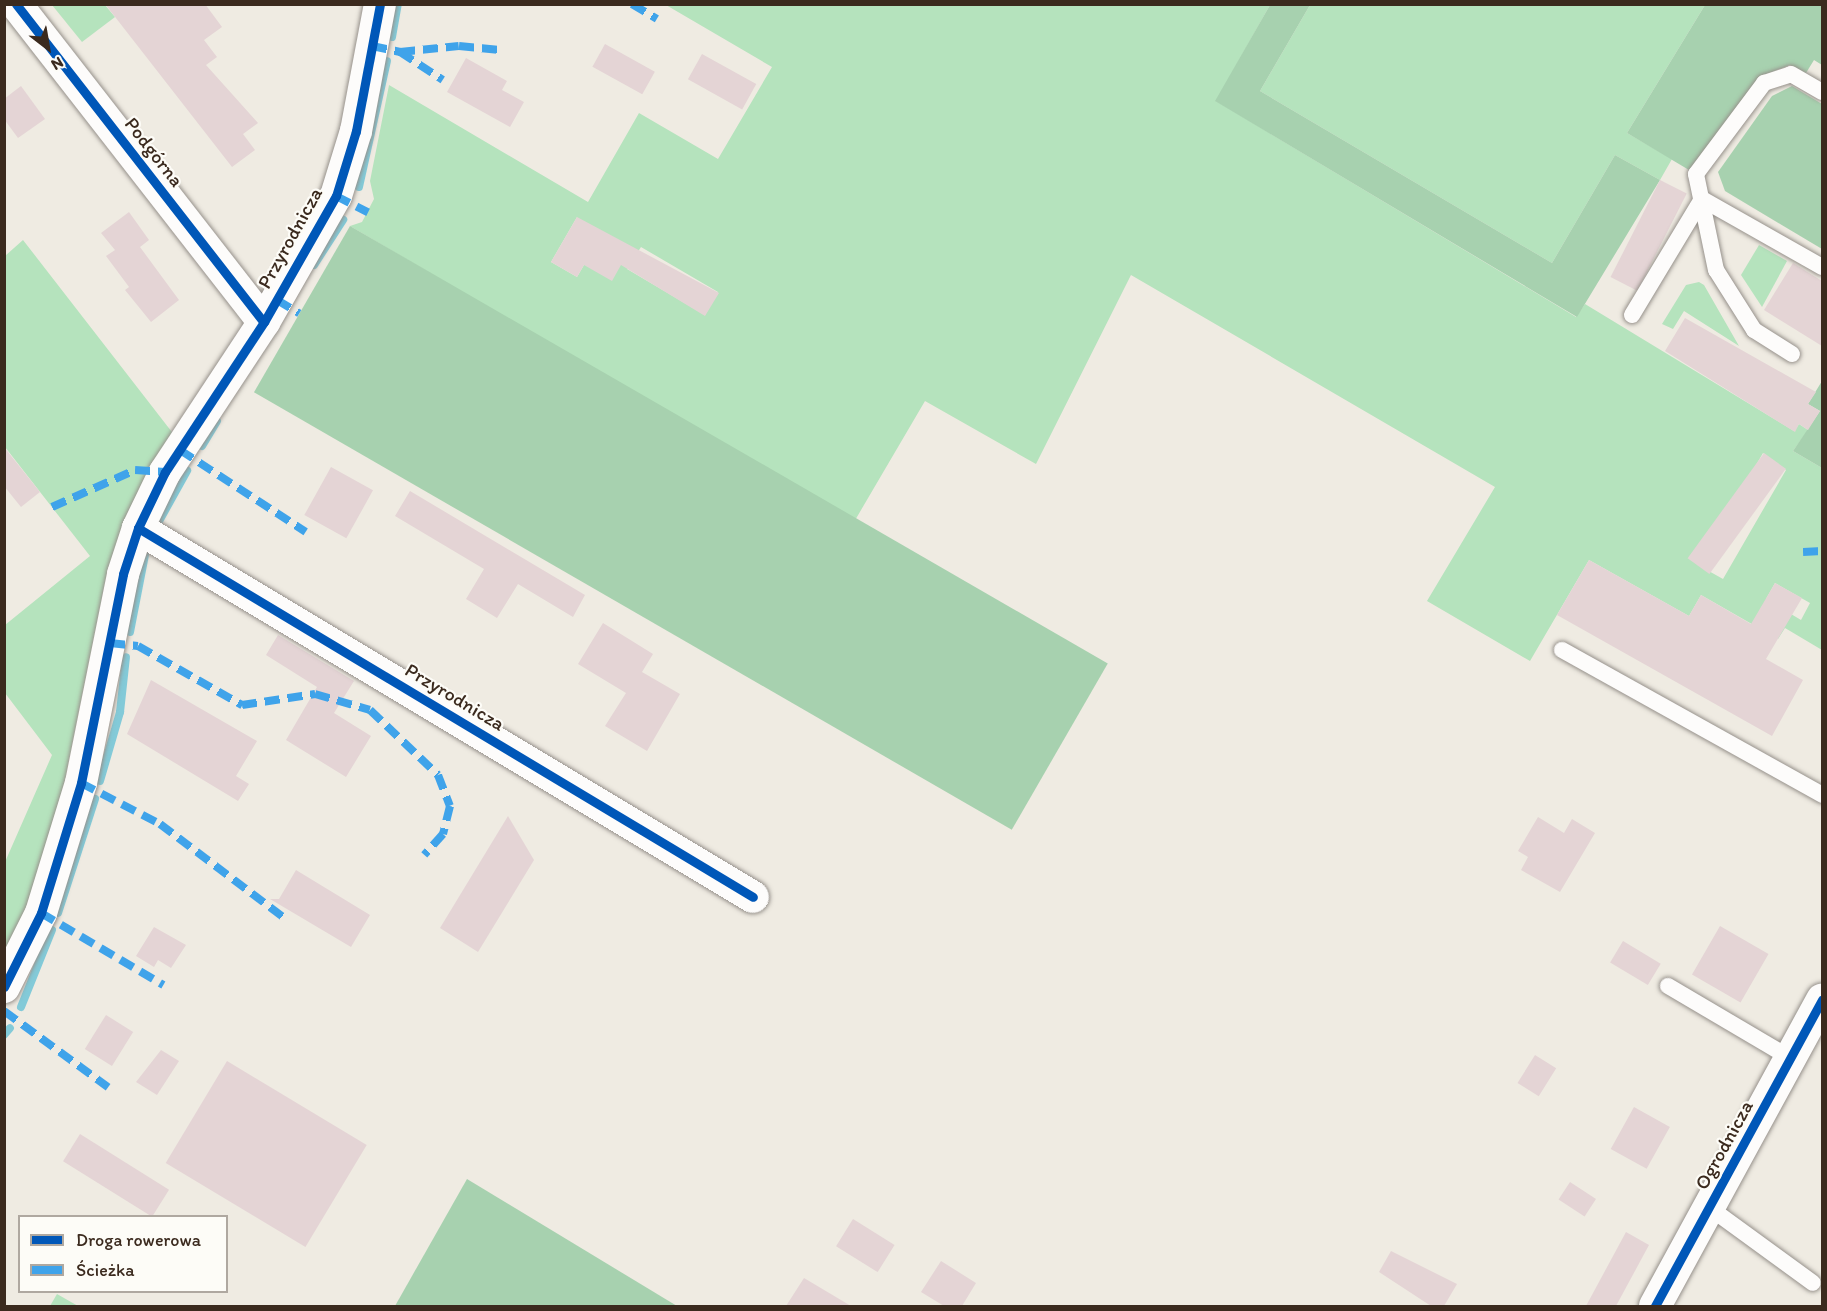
<!DOCTYPE html>
<meta charset="utf-8">
<style>
body{margin:0}
#map{position:relative;width:1827px;height:1311px;overflow:hidden;background:#efebe2;font-family:Itim,sans-serif}
div>[style]{position:absolute}
.green>*{inset:0;background:#b5e3bd}
.forest>*{inset:0;background:#a7d1af;transform-origin:0 0}
.stream>*{height:8px;margin:-4px;padding:0 4px;transform-origin:4px;border-radius:4px;background:#83cad8}
.building>*{inset:0;background:#e4d4d5;transform-origin:0 0}
.roads{filter:drop-shadow(0 0 2px #96918b) drop-shadow(0 0 2px #96918b)}
.lane>*{height:16px;margin:-8px;padding:0 8px;transform-origin:8px;border-radius:8px;background:#fdfcfb}
.street>*{height:32px;margin:-16px;padding:0 16px;transform-origin:16px;border-radius:16px;background:#fdfcfb}
.quiet>*{height:8px;margin-top:-4px;transform-origin:0;background:repeating-linear-gradient(90deg,#3fa3ea 0 15px,transparent 0 23px)}
.cycleway>*{height:9px;margin:-4.5px;padding:0 4.5px;transform-origin:4.5px;border-radius:4.5px;background:#0057b8}
span{translate:-50% -50%;white-space:nowrap;text-align:center;line-height:1.15;-webkit-text-stroke:4.5px #fdfcf7;paint-order:stroke}
.street-label{font-size:20px;color:#3b2a1e}
.frame{position:absolute;inset:0;border:6px solid #3b2a1e;pointer-events:none}
.legend{position:absolute;left:18px;top:1215px;width:210px;height:78px;box-sizing:border-box;background:#fdfcf7;border:2px solid #afa8a0;margin:0;padding:8px 10px;list-style:none;font-size:18px;color:#3b2a1e}
.legend li{display:flex;align-items:center;gap:12px;height:30px}
.legend b{width:30px;border:2px solid #afa8a0}
.north{position:absolute;left:18px;top:18px;width:60px;height:60px;-webkit-text-stroke:4px #fdfcf7;paint-order:stroke;rotate:149deg;font-size:16px;font-weight:700;line-height:24px;text-align:center;color:#3b2a1e}
.north::after{content:'';display:block;margin:auto;width:21px;height:27px;background:#3b2a1e;clip-path:polygon(50% 0,100% 100%,50% 72%,0 100%)}
</style>
<div id="map">
<div class="green">
<div style="clip-path:polygon(52px 5px,105px 5px,115px 17px,82px 42px)"></div>
<div style="clip-path:polygon(evenodd,666px 5px,1270px 5px,1216px 101px,1576px 317px,1585px 304px,1794px 431px,1799px 424px,1808px 430px,1793px 451px,1822px 468px,1822px 650px,1785px 628px,1778px 639px,1701px 595px,1689px 616px,1589px 560px,1530px 661px,1427px 601px,1495px 487px,1131px 275px,1036px 464px,925px 401px,854px 522px,350px 226px,362px 222px,374px 199px,370px 181px,389px 85px,588px 202px,639px 113px,718px 159px,772px 67px,666px 5px,577px 217px,584px 265px,577px 277px,551px 262px,577px 217px,666px 5px,641px 247px,718px 292px,705px 315px,627px 269px,641px 247px,666px 5px,1763px 453px,1786px 470px,1723px 579px,1698px 565px,1763px 453px,666px 5px,1775px 583px,1810px 603px,1801px 620px,1766px 599px,1775px 583px)"></div>
<div style="clip-path:polygon(1310px 5px,1705px 5px,1627px 133px,1672px 159px,1660px 180px,1615px 155px,1552px 263px,1260px 91px)"></div>
<div style="clip-path:polygon(23px 240px,175px 436px,125px 522px,107px 572px,64px 784px,28px 903px,5px 957px,5px 862px,52px 755px,5px 693px,5px 625px,90px 556px,5px 447px,5px 256px)"></div>
<div style="clip-path:polygon(1759px 245px,1787px 261px,1762px 307px,1741px 275px)"></div>
<div style="clip-path:polygon(1699px 282px,1704px 285px,1739px 346px,1684px 311px,1673px 329px,1662px 324px,1686px 285px)"></div>
<div style="clip-path:polygon(57px 1294px,78px 1306px,50px 1306px)"></div>
</div>
<div class="forest">
<div style="clip-path:polygon(1270px 5px,1310px 5px,1260px 91px,1552px 263px,1615px 155px,1660px 180px,1577px 317px,1215px 101px)"></div>
<div style="clip-path:polygon(1705px 5px,1822px 5px,1822px 65px,1814px 60px,1806px 73px,1790px 65px,1759px 77px,1689px 170px,1627px 133px)"></div>
<div style="clip-path:polygon(1792px 86px,1822px 104px,1822px 249px,1725px 191px,1718px 172px,1772px 96px)"></div>
<div style="left:350px;top:226px;width:875px;height:192px;rotate:30deg"></div>
<div style="clip-path:polygon(1822px 381px,1822px 468px,1793px 451px,1820px 411px,1808px 404px)"></div>
<div style="clip-path:polygon(467px 1179px,677px 1306px,395px 1306px)"></div>
</div>
<div class="stream">
<div style="left:392px;top:37px;width:34px;rotate:-80deg"></div>
<div style="left:359px;top:187px;width:129px;rotate:-77.5deg"></div>
<div style="left:314px;top:265px;width:54px;rotate:-57.2deg"></div>
<div style="left:202px;top:446px;width:29px;rotate:-59deg"></div>
<div style="left:158px;top:523px;width:60px;rotate:-60.9deg"></div>
<div style="left:130px;top:632px;width:84px;rotate:-79deg"></div>
<div style="left:100px;top:781px;width:72px;rotate:-73.8deg"></div>
<div style="left:120px;top:712px;width:55px;rotate:-83.8deg"></div>
<div style="left:58px;top:913px;width:120px;rotate:-72deg"></div>
<div style="left:21px;top:1007px;width:83px;rotate:-68.1deg"></div>
<div style="left:4px;top:1035px;width:9px;rotate:-49deg"></div>
</div>
<div class="building">
<div style="clip-path:polygon(105px 4px,205px 4px,222px 27px,204px 40px,217px 57px,206px 65px,258px 123px,243px 134px,255px 150px,232px 167px)"></div>
<div style="left:605px;top:44px;width:57px;height:26px;rotate:29deg"></div>
<div style="left:702px;top:54px;width:62px;height:29px;rotate:29deg"></div>
<div style="clip-path:polygon(466px 58px,507px 81px,502px 90px,524px 102px,510px 127px,447px 92px)"></div>
<div style="clip-path:polygon(21px 86px,45px 119px,18px 138px,4px 119px,4px 99px)"></div>
<div style="left:1660px;top:180px;width:30px;height:109px;rotate:27deg"></div>
<div style="clip-path:polygon(129px 212px,149px 240px,140px 247px,179px 300px,151px 322px,125px 290px,129px 287px,106px 256px,115px 250px,101px 233px)"></div>
<div style="clip-path:polygon(577px 217px,719px 293px,705px 316px,621px 265px,612px 281px,584px 265px,577px 277px,551px 262px)"></div>
<div style="clip-path:polygon(1793px 263px,1822px 281px,1822px 346px,1764px 310px)"></div>
<div style="clip-path:polygon(1685px 318px,1816px 392px,1808px 404px,1820px 411px,1808px 430px,1799px 424px,1795px 432px,1665px 351px)"></div>
<div style="clip-path:polygon(4px 447px,40px 492px,21px 507px,4px 486px)"></div>
<div style="left:1764px;top:453px;width:27px;height:130px;rotate:36deg"></div>
<div style="left:331px;top:467px;width:48px;height:55px;rotate:29deg"></div>
<div style="clip-path:polygon(410px 491px,585px 595px,573px 617px,518px 584px,497px 618px,466px 599px,484px 569px,395px 516px)"></div>
<div style="clip-path:polygon(1589px 560px,1689px 616px,1701px 595px,1751px 624px,1775px 583px,1802px 598px,1766px 659px,1803px 680px,1772px 736px,1557px 615px)"></div>
<div style="clip-path:polygon(603px 623px,653px 654px,642px 672px,680px 694px,647px 751px,605px 726px,626px 693px,578px 664px)"></div>
<div style="clip-path:polygon(278px 635px,354px 681px,334px 713px,371px 736px,346px 777px,286px 740px,317px 687px,266px 655px)"></div>
<div style="clip-path:polygon(151px 680px,257px 741px,236px 776px,249px 784px,238px 801px,127px 734px)"></div>
<div style="clip-path:polygon(508px 816px,534px 860px,478px 952px,440px 928px)"></div>
<div style="clip-path:polygon(1538px 817px,1564px 833px,1572px 819px,1595px 833px,1560px 892px,1521px 870px,1528px 857px,1518px 851px)"></div>
<div style="clip-path:polygon(296px 870px,370px 915px,351px 947px,270px 899px,279px 899px)"></div>
<div style="left:1720px;top:926px;width:56px;height:56px;rotate:30deg"></div>
<div style="clip-path:polygon(154px 927px,186px 945px,171px 968px,158px 960px,154px 967px,136px 956px)"></div>
<div style="left:1623px;top:941px;width:44px;height:25px;rotate:31deg"></div>
<div style="left:106px;top:1015px;width:32px;height:40px;rotate:32deg"></div>
<div style="clip-path:polygon(161px 1050px,179px 1061px,157px 1095px,136px 1082px)"></div>
<div style="left:1535px;top:1055px;width:25px;height:33px;rotate:32deg"></div>
<div style="left:227px;top:1061px;width:163px;height:119px;rotate:31deg"></div>
<div style="left:1634px;top:1107px;width:41px;height:48px;rotate:29deg"></div>
<div style="left:80px;top:1134px;width:105px;height:32px;rotate:32deg"></div>
<div style="left:1570px;top:1182px;width:31px;height:21px;rotate:33deg"></div>
<div style="left:853px;top:1219px;width:49px;height:32px;rotate:32deg"></div>
<div style="clip-path:polygon(1626px 1232px,1649px 1245px,1616px 1306px,1586px 1306px)"></div>
<div style="clip-path:polygon(1391px 1251px,1457px 1284px,1444px 1306px,1431px 1306px,1379px 1272px)"></div>
<div style="clip-path:polygon(941px 1261px,976px 1283px,962px 1306px,944px 1306px,921px 1292px)"></div>
<div style="clip-path:polygon(804px 1278px,851px 1306px,786px 1306px)"></div>
</div>
<div class="roads">
<div class="lane">
<div style="left:1632px;top:315px;width:135px;rotate:-58.9deg"></div>
<div style="left:1702px;top:199px;width:138px;rotate:29.5deg"></div>
<div style="left:1792px;top:354px;width:45px;rotate:-147.7deg"></div>
<div style="left:1754px;top:330px;width:71px;rotate:-122.3deg"></div>
<div style="left:1716px;top:270px;width:98px;rotate:-101.8deg"></div>
<div style="left:1696px;top:174px;width:114px;rotate:-53.2deg"></div>
<div style="left:1764px;top:83px;width:28px;rotate:-18deg"></div>
<div style="left:1791px;top:74px;width:36px;rotate:30deg"></div>
<div style="left:1562px;top:650px;width:298px;rotate:29.1deg"></div>
<div style="left:1668px;top:986px;width:144px;rotate:30.5deg"></div>
<div style="left:1710px;top:1208px;width:127px;rotate:36.1deg"></div>
</div>
<div class="street">
<div style="left:16px;top:4px;width:403px;rotate:52.1deg"></div>
<div style="left:138px;top:528px;width:717px;rotate:30.96deg"></div>
<div style="left:4px;top:987px;width:83px;rotate:-63.4deg"></div>
<div style="left:41px;top:913px;width:136px;rotate:-72.9deg"></div>
<div style="left:81px;top:783px;width:213px;rotate:-78.6deg"></div>
<div style="left:123px;top:574px;width:48px;rotate:-71.9deg"></div>
<div style="left:138px;top:528px;width:62px;rotate:-64.3deg"></div>
<div style="left:165px;top:472px;width:180px;rotate:-56.6deg"></div>
<div style="left:264px;top:322px;width:145px;rotate:-60.3deg"></div>
<div style="left:336px;top:196px;width:68px;rotate:-72.9deg"></div>
<div style="left:356px;top:131px;width:129px;rotate:-79.3deg"></div>
<div style="left:1655px;top:1306px;width:349px;rotate:-61.4deg"></div>
</div>
</div>
<div class="quiet">
<div style="left:632px;top:4px;width:29px;rotate:31deg"></div>
<div style="left:372px;top:46px;width:29px;rotate:12deg"></div>
<div style="left:400px;top:52px;width:59px;rotate:-5.8deg"></div>
<div style="left:459px;top:46px;width:41px;rotate:5.6deg"></div>
<div style="left:400px;top:52px;width:51px;rotate:33.1deg"></div>
<div style="left:336px;top:196px;width:36px;rotate:27deg"></div>
<div style="left:277px;top:300px;width:26px;rotate:31deg"></div>
<div style="left:180px;top:450px;width:150px;rotate:33.1deg"></div>
<div style="left:52px;top:507px;width:91px;rotate:-24deg"></div>
<div style="left:135px;top:470px;width:30px;rotate:4deg"></div>
<div style="left:1803px;top:552px;width:19px;rotate:-3deg"></div>
<div style="left:110px;top:643px;width:28px;rotate:6deg"></div>
<div style="left:138px;top:646px;width:120px;rotate:29.6deg"></div>
<div style="left:242px;top:705px;width:74px;rotate:-8.6deg"></div>
<div style="left:315px;top:694px;width:57px;rotate:16.2deg"></div>
<div style="left:370px;top:710px;width:94px;rotate:43.7deg"></div>
<div style="left:438px;top:775px;width:33px;rotate:69deg"></div>
<div style="left:450px;top:806px;width:29px;rotate:104deg"></div>
<div style="left:443px;top:834px;width:28px;rotate:132deg"></div>
<div style="left:81px;top:783px;width:89px;rotate:27.4deg"></div>
<div style="left:160px;top:824px;width:159px;rotate:37.1deg"></div>
<div style="left:41px;top:913px;width:142px;rotate:30.5deg"></div>
<div style="left:4px;top:1011px;width:129px;rotate:36.2deg"></div>
</div>
<div class="cycleway">
<div style="left:16px;top:4px;width:403px;rotate:52.1deg"></div>
<div style="left:138px;top:528px;width:717px;rotate:30.96deg"></div>
<div style="left:4px;top:987px;width:83px;rotate:-63.4deg"></div>
<div style="left:41px;top:913px;width:136px;rotate:-72.9deg"></div>
<div style="left:81px;top:783px;width:213px;rotate:-78.6deg"></div>
<div style="left:123px;top:574px;width:48px;rotate:-71.9deg"></div>
<div style="left:138px;top:528px;width:62px;rotate:-64.3deg"></div>
<div style="left:165px;top:472px;width:180px;rotate:-56.6deg"></div>
<div style="left:264px;top:322px;width:145px;rotate:-60.3deg"></div>
<div style="left:336px;top:196px;width:68px;rotate:-72.9deg"></div>
<div style="left:356px;top:131px;width:129px;rotate:-79.3deg"></div>
<div style="left:1655px;top:1306px;width:349px;rotate:-61.4deg"></div>
</div>
<div class="street-label">
<span style="left:154px;top:152px;rotate:52deg">Podgórna</span>
<span style="left:290px;top:238px;rotate:-61deg">Przyrodnicza</span>
<span style="left:455px;top:697px;rotate:31deg">Przyrodnicza</span>
<span style="left:1724px;top:1145px;rotate:-61deg">Ogrodnicza</span>
</div>
<div class="frame"></div>
<ul class="legend">
<li><b style="height:8px;background:#0057b8"></b>Droga rowerowa</li>
<li><b style="height:8px;background:#3fa3ea"></b>Ścieżka</li>
</ul>
<div class="north">N</div>
</div>
